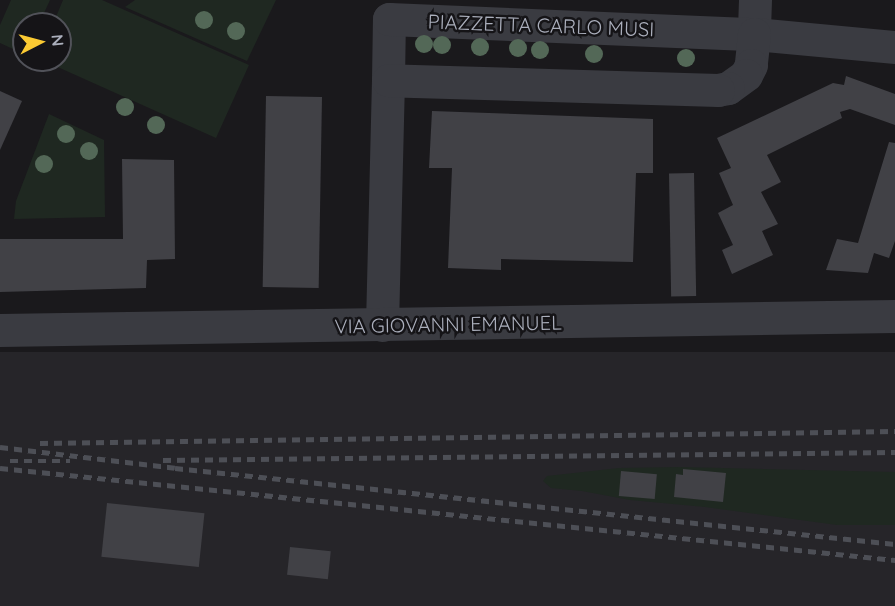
<!DOCTYPE html>
<style>
body{margin:0}
#map{position:relative;width:895px;height:606px;overflow:hidden;background:#1a191c;font-family:Quicksand,sans-serif}
div>[style]{position:absolute}
.built>*{inset:0;background:#262529;transform-origin:0 0}
.green>*{inset:0;background:#1f2821}
.building>*{inset:0;background:#414146;transform-origin:0 0}
.minor>*{height:33px;margin:-16.5px;padding:0 16.5px;transform-origin:16.5px;border-radius:16.5px;background:#3a3b41}
.rail>*{height:4.5px;margin-top:-2.25px;transform-origin:0;background:repeating-linear-gradient(90deg,#4d4f56 0 8px,transparent 0 14px)}
.trees>*{width:18px;height:18px;margin:-9px;border-radius:50%;background:#536857}
span{translate:-50% -50%;white-space:nowrap;text-align:center;line-height:1.15;-webkit-text-stroke:5px #151417;paint-order:stroke}
.street-label{font-size:20px;color:#abafbc}
.north{position:absolute;left:12px;top:12px;width:60px;height:60px;box-sizing:border-box;background:#151417;border:2px solid #515259;border-radius:50%;rotate:84deg;font-size:16px;font-weight:700;line-height:24px;text-align:center;color:#abafbc}
.north::after{content:'';display:block;margin:auto;width:21px;height:27px;background:#fbca33;clip-path:polygon(50% 0,100% 100%,50% 72%,0 100%)}
</style>
<div id="map">
<div class="built">
<div style="left:895px;top:352px;width:254px;height:895px;rotate:90deg"></div>
</div>
<div class="green">
<div style="clip-path:polygon(11px 0,50px 0,39px 24px,24px 24px,24px 54px,0 43px,0 25px)"></div>
<div style="clip-path:polygon(63px 0,102px 0,249px 65px,216px 138px,42px 60px,60px 60px,60px 24px,53px 24px)"></div>
<div style="clip-path:polygon(135px 0,276px 0,247px 61px,125px 7px)"></div>
<div style="clip-path:polygon(49px 114px,104px 140px,105px 217px,14px 219px,16px 201px)"></div>
<div style="clip-path:polygon(680px 467px,895px 472px,895px 525px,837px 525px,705px 507px,630px 500px,582px 491px,551px 488px,543px 481px,547px 476px,619px 468px)"></div>
</div>
<div class="building">
<div style="clip-path:polygon(846px 76px,895px 94px,895px 125px,850px 109px,840px 112px,842px 118px,767px 155px,781px 182px,761px 192px,778px 224px,762px 231px,773px 255px,732px 274px,722px 250px,733px 245px,718px 213px,733px 205px,719px 173px,731px 168px,717px 138px,833px 83px,844px 85px)"></div>
<div style="clip-path:polygon(0 91px,22px 101px,0 150px)"></div>
<div style="left:266px;top:96px;width:56px;height:191px;rotate:1deg"></div>
<div style="clip-path:polygon(432px 111px,653px 119px,653px 173px,636px 173px,633px 262px,501px 259px,501px 270px,448px 268px,452px 168px,429px 168px)"></div>
<div style="clip-path:polygon(889px 142px,895px 143px,895px 241px,889px 258px,874px 253px,868px 273px,826px 270px,837px 239px,858px 243px)"></div>
<div style="clip-path:polygon(122px 159px,174px 160px,175px 259px,147px 260px,146px 288px,0 292px,0 239px,123px 239px)"></div>
<div style="left:694px;top:173px;width:123px;height:25px;rotate:89deg"></div>
<div style="clip-path:polygon(683px 469px,726px 473px,723px 502px,674px 497px,676px 474px,683px 475px)"></div>
<div style="left:621px;top:471px;width:36px;height:25px;rotate:5deg"></div>
<div style="left:107px;top:503px;width:98px;height:54px;rotate:6deg"></div>
<div style="left:290px;top:547px;width:41px;height:28px;rotate:6deg"></div>
</div>
<div class="minor">
<div style="left:755px;top:0;width:34px;rotate:92deg"></div>
<div style="left:754px;top:34px;width:142px;rotate:5.3deg"></div>
<div style="left:382px;top:325px;width:245px;rotate:-88.6deg"></div>
<div style="left:388px;top:80px;width:61px;rotate:-89.1deg"></div>
<div style="left:389px;top:19px;width:365px;rotate:2.4deg"></div>
<div style="left:754px;top:34px;width:31px;rotate:96deg"></div>
<div style="left:751px;top:65px;width:11px;rotate:117deg"></div>
<div style="left:746px;top:75px;width:22px;rotate:144deg"></div>
<div style="left:728px;top:88px;width:10px;rotate:169deg"></div>
<div style="left:718px;top:90px;width:330px;rotate:-178.3deg"></div>
<div style="left:0;top:330px;width:895px;rotate:-0.9deg"></div>
</div>
<div class="rail">
<div style="left:40px;top:443px;width:855px;rotate:-0.8deg"></div>
<div style="left:0;top:447px;width:176px;rotate:6.8deg"></div>
<div style="left:175px;top:468px;width:724px;rotate:6.03deg"></div>
<div style="left:163px;top:460px;width:732px;rotate:-0.63deg"></div>
<div style="left:10px;top:461px;width:60px"></div>
<div style="left:0;top:468px;width:900px;rotate:5.87deg"></div>
</div>
<div class="trees">
<div style="left:204px;top:20px"></div>
<div style="left:236px;top:31px"></div>
<div style="left:424px;top:44px"></div>
<div style="left:442px;top:45px"></div>
<div style="left:480px;top:47px"></div>
<div style="left:518px;top:48px"></div>
<div style="left:540px;top:50px"></div>
<div style="left:594px;top:54px"></div>
<div style="left:686px;top:58px"></div>
<div style="left:125px;top:107px"></div>
<div style="left:156px;top:125px"></div>
<div style="left:66px;top:134px"></div>
<div style="left:89px;top:151px"></div>
<div style="left:44px;top:164px"></div>
</div>
<div class="street-label">
<span style="left:541px;top:25px;rotate:2deg">PIAZZETTA CARLO MUSI</span>
<span style="left:448px;top:324px;rotate:-1deg">VIA GIOVANNI EMANUEL</span>
</div>
<div class="north">N</div>
</div>
